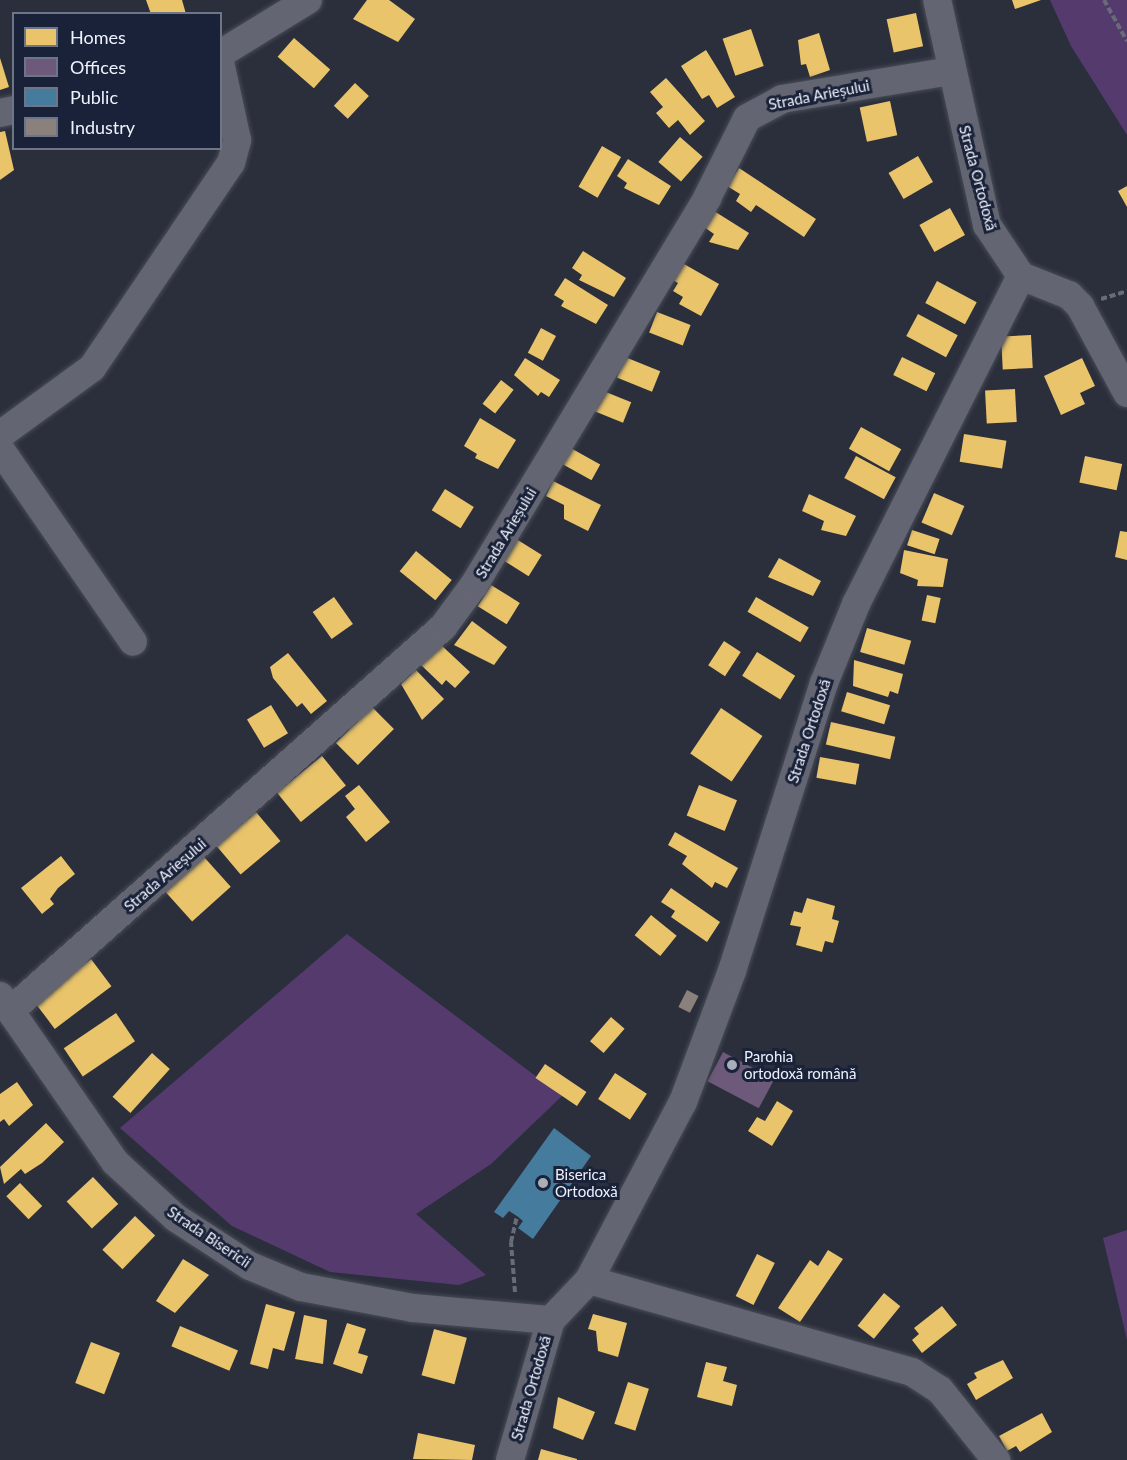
<!DOCTYPE html>
<meta charset="utf-8">
<style>
body{margin:0}
#map{position:relative;width:1127px;height:1460px;overflow:hidden;background:#2b2f3c;font-family:Lato,sans-serif}
div>[style]{position:absolute}
.green>*{inset:0;background:#553a6e}
.homes>*{inset:0;background:#e9c46a;transform-origin:0 0}
.offices>*{inset:0;background:#6d597a;transform-origin:0 0}
.public>*{inset:0;background:#457b9d}
.industry>*{inset:0;background:#8a817c;transform-origin:0 0}
.path>*{height:4px;margin-top:-2px;transform-origin:0;background:repeating-linear-gradient(90deg,#686c76 0 6px,transparent 0 9px)}
.roads{filter:drop-shadow(0 0 2px #484c56) drop-shadow(0 0 2px #484c56)}
.minor>*{height:28px;margin:-14px;padding:0 14px;transform-origin:14px;border-radius:14px;background:#636672}
.dots>*{width:16px;height:16px;translate:-50% -50%;box-sizing:border-box;border:3px solid #192239;border-radius:50%}
span{translate:-50% -50%;white-space:nowrap;text-align:center;line-height:1.15;-webkit-text-stroke:6px #192239;paint-order:stroke}
.street-label{font-size:15px;color:#eef2fc}
.poi-label{font-size:15px;color:#eef2fc}
.left{translate:0 -50%;text-align:left}
.legend{position:absolute;left:12px;top:12px;width:210px;height:138px;box-sizing:border-box;background:#192239;border:2px solid #6e7587;margin:0;padding:8px 10px;list-style:none;font-size:18px;color:#eef2fc}
.legend li{display:flex;align-items:center;gap:12px;height:30px}
.legend b{width:30px;border:2px solid #6e7587}
</style>
<div id="map">
<div class="green">
<div style="clip-path:polygon(1050px 0,1127px 0,1127px 135px,1071px 46px)"></div>
<div style="clip-path:polygon(347px 934px,562px 1096px,491px 1164px,416px 1214px,486px 1275px,459px 1285px,330px 1272px,232px 1226px,120px 1128px)"></div>
<div style="clip-path:polygon(1127px 1230px,1127px 1340px,1103px 1238px)"></div>
</div>
<div class="homes">
<div style="clip-path:polygon(146px 0,182px 0,186px 14px,151px 14px)"></div>
<div style="clip-path:polygon(367px 0,389px 0,415px 19px,398px 42px,353px 19px)"></div>
<div style="clip-path:polygon(1012px 0,1041px 0,1015px 9px)"></div>
<div style="left:916px;top:13px;width:34px;height:30px;rotate:78deg"></div>
<div style="left:751px;top:29px;width:39px;height:30px;rotate:71deg"></div>
<div style="clip-path:polygon(819px 33px,830px 70px,810px 77px,806px 64px,801px 65px,798px 40px)"></div>
<div style="left:294px;top:38px;width:48px;height:25px;rotate:41deg"></div>
<div style="clip-path:polygon(706px 50px,735px 97px,717px 108px,709px 95px,702px 99px,681px 66px)"></div>
<div style="clip-path:polygon(0 58px,9px 87px,0 90px)"></div>
<div style="clip-path:polygon(666px 78px,705px 121px,690px 135px,678px 120px,669px 128px,656px 113px,663px 107px,650px 92px)"></div>
<div style="left:355px;top:83px;width:19px;height:31px;rotate:43deg"></div>
<div style="left:890px;top:101px;width:35px;height:31px;rotate:78deg"></div>
<div style="clip-path:polygon(5px 131px,14px 170px,0 180px,0 132px)"></div>
<div style="left:680px;top:137px;width:30px;height:33px;rotate:41deg"></div>
<div style="left:602px;top:146px;width:22px;height:47px;rotate:30deg"></div>
<div style="left:918px;top:156px;width:30px;height:34px;rotate:60deg"></div>
<div style="clip-path:polygon(628px 159px,671px 186px,659px 205px,624px 188px,627px 183px,617px 176px)"></div>
<div style="clip-path:polygon(739px 168px,816px 219px,804px 237px,756px 205px,751px 212px,736px 201px,740px 194px,727px 186px)"></div>
<div style="clip-path:polygon(1127px 186px,1127px 207px,1118px 191px)"></div>
<div style="left:950px;top:208px;width:31px;height:35px;rotate:61deg"></div>
<div style="clip-path:polygon(714px 211px,749px 233px,738px 250px,709px 242px,714px 234px,704px 227px)"></div>
<div style="clip-path:polygon(583px 251px,626px 278px,614px 297px,579px 280px,582px 275px,572px 268px)"></div>
<div style="clip-path:polygon(677px 260px,719px 284px,701px 316px,679px 304px,683px 297px,673px 291px,678px 283px,667px 277px)"></div>
<div style="clip-path:polygon(565px 278px,608px 305px,596px 324px,561px 306px,564px 301px,554px 295px)"></div>
<div style="left:937px;top:281px;width:45px;height:25px;rotate:28deg"></div>
<div style="left:657px;top:312px;width:36px;height:22px;rotate:21deg"></div>
<div style="left:918px;top:314px;width:45px;height:25px;rotate:28deg"></div>
<div style="left:541px;top:328px;width:17px;height:28px;rotate:28deg"></div>
<div style="left:1031px;top:335px;width:33px;height:30px;rotate:87deg"></div>
<div style="left:625px;top:357px;width:38px;height:22px;rotate:22deg"></div>
<div style="left:902px;top:357px;width:37px;height:20px;rotate:26deg"></div>
<div style="clip-path:polygon(525px 358px,560px 380px,549px 397px,541px 392px,538px 396px,514px 375px)"></div>
<div style="clip-path:polygon(1082px 358px,1095px 386px,1080px 393px,1085px 404px,1061px 415px,1044px 376px)"></div>
<div style="left:501px;top:380px;width:16px;height:30px;rotate:38deg"></div>
<div style="left:596px;top:388px;width:38px;height:22px;rotate:22deg"></div>
<div style="left:1015px;top:389px;width:33px;height:30px;rotate:87deg"></div>
<div style="clip-path:polygon(480px 418px,516px 440px,498px 469px,475px 458px,477px 454px,464px 446px)"></div>
<div style="left:861px;top:427px;width:46px;height:25px;rotate:29deg"></div>
<div style="left:964px;top:434px;width:43px;height:28px;rotate:9deg"></div>
<div style="left:567px;top:446px;width:38px;height:18px;rotate:29deg"></div>
<div style="left:856px;top:456px;width:45px;height:25px;rotate:28deg"></div>
<div style="left:1085px;top:456px;width:38px;height:27px;rotate:12deg"></div>
<div style="clip-path:polygon(553px 481px,601px 505px,588px 531px,564px 519px,564px 505px,546px 496px)"></div>
<div style="left:445px;top:489px;width:34px;height:25px;rotate:32deg"></div>
<div style="left:934px;top:493px;width:33px;height:32px;rotate:23deg"></div>
<div style="clip-path:polygon(809px 494px,856px 516px,846px 536px,821px 530px,824px 521px,802px 511px)"></div>
<div style="left:912px;top:530px;width:29px;height:16px;rotate:18deg"></div>
<div style="clip-path:polygon(1120px 531px,1127px 532px,1127px 560px,1115px 557px)"></div>
<div style="left:513px;top:537px;width:34px;height:25px;rotate:32deg"></div>
<div style="clip-path:polygon(904px 550px,948px 559px,943px 587px,917px 586px,918px 580px,900px 573px)"></div>
<div style="left:416px;top:551px;width:46px;height:26px;rotate:39deg"></div>
<div style="clip-path:polygon(779px 558px,821px 581px,813px 596px,768px 577px)"></div>
<div style="left:491px;top:585px;width:34px;height:25px;rotate:32deg"></div>
<div style="left:927px;top:595px;width:14px;height:26px;rotate:12deg"></div>
<div style="left:334px;top:597px;width:33px;height:26px;rotate:55deg"></div>
<div style="left:756px;top:597px;width:61px;height:17px;rotate:30deg"></div>
<div style="clip-path:polygon(472px 621px,507px 647px,494px 665px,454px 645px)"></div>
<div style="left:867px;top:628px;width:46px;height:25px;rotate:16deg"></div>
<div style="left:724px;top:641px;width:20px;height:29px;rotate:33deg"></div>
<div style="clip-path:polygon(440px 644px,470px 672px,455px 688px,446px 680px,442px 685px,421px 665px)"></div>
<div style="left:757px;top:652px;width:45px;height:28px;rotate:32deg"></div>
<div style="clip-path:polygon(288px 653px,327px 701px,311px 714px,302px 703px,297px 707px,273px 678px,270px 667px)"></div>
<div style="clip-path:polygon(854px 660px,903px 674px,898px 694px,890px 691px,888px 697px,853px 686px)"></div>
<div style="clip-path:polygon(416px 670px,444px 699px,422px 720px,401px 684px)"></div>
<div style="left:847px;top:692px;width:45px;height:20px;rotate:17deg"></div>
<div style="left:271px;top:705px;width:33px;height:28px;rotate:59deg"></div>
<div style="left:372px;top:707px;width:31px;height:51px;rotate:45deg"></div>
<div style="left:721px;top:708px;width:50px;height:55px;rotate:34deg"></div>
<div style="left:831px;top:722px;width:66px;height:23px;rotate:13deg"></div>
<div style="left:322px;top:756px;width:38px;height:58px;rotate:51deg"></div>
<div style="left:820px;top:757px;width:40px;height:21px;rotate:10deg"></div>
<div style="clip-path:polygon(359px 785px,390px 822px,366px 842px,346px 817px,355px 809px,345px 796px)"></div>
<div style="left:699px;top:785px;width:41px;height:33px;rotate:22deg"></div>
<div style="left:256px;top:812px;width:38px;height:52px;rotate:50deg"></div>
<div style="clip-path:polygon(675px 832px,738px 868px,727px 888px,715px 882px,712px 888px,682px 864px,687px 856px,668px 845px)"></div>
<div style="clip-path:polygon(61px 856px,75px 874px,58px 888px,50px 899px,54px 904px,42px 914px,21px 888px)"></div>
<div style="left:204px;top:857px;width:40px;height:52px;rotate:48deg"></div>
<div style="clip-path:polygon(671px 888px,720px 922px,707px 942px,671px 917px,675px 911px,661px 902px)"></div>
<div style="clip-path:polygon(807px 898px,835px 906px,832px 919px,839px 921px,833px 943px,825px 941px,822px 952px,796px 945px,801px 927px,790px 925px,794px 911px,802px 913px)"></div>
<div style="left:651px;top:915px;width:33px;height:26px;rotate:39deg"></div>
<div style="left:91px;top:959px;width:34px;height:71px;rotate:53deg"></div>
<div style="left:116px;top:1013px;width:34px;height:63px;rotate:56deg"></div>
<div style="left:611px;top:1017px;width:18px;height:32px;rotate:41deg"></div>
<div style="left:152px;top:1053px;width:24px;height:59px;rotate:42deg"></div>
<div style="left:545px;top:1064px;width:50px;height:17px;rotate:34deg"></div>
<div style="left:615px;top:1073px;width:38px;height:31px;rotate:33deg"></div>
<div style="clip-path:polygon(17px 1082px,33px 1105px,9px 1126px,4px 1119px,0 1122px,0 1094px)"></div>
<div style="clip-path:polygon(777px 1101px,793px 1111px,772px 1146px,748px 1131px,757px 1117px,765px 1121px)"></div>
<div style="clip-path:polygon(46px 1123px,64px 1142px,42px 1163px,25px 1174px,21px 1169px,4px 1184px,0 1167px)"></div>
<div style="left:93px;top:1177px;width:37px;height:36px;rotate:47deg"></div>
<div style="left:20px;top:1183px;width:32px;height:19px;rotate:46deg"></div>
<div style="left:135px;top:1216px;width:28px;height:47px;rotate:44deg"></div>
<div style="clip-path:polygon(828px 1250px,843px 1259px,800px 1322px,778px 1308px,810px 1260px,818px 1266px)"></div>
<div style="left:757px;top:1254px;width:20px;height:47px;rotate:27deg"></div>
<div style="clip-path:polygon(183px 1259px,209px 1275px,175px 1313px,156px 1301px)"></div>
<div style="left:884px;top:1293px;width:21px;height:42px;rotate:39deg"></div>
<div style="clip-path:polygon(266px 1304px,295px 1312px,284px 1351px,273px 1348px,268px 1369px,250px 1364px)"></div>
<div style="clip-path:polygon(942px 1306px,957px 1325px,922px 1353px,912px 1340px,919px 1334px,914px 1328px)"></div>
<div style="clip-path:polygon(593px 1314px,627px 1323px,618px 1357px,598px 1351px,596px 1331px,588px 1329px)"></div>
<div style="clip-path:polygon(304px 1315px,327px 1320px,323px 1364px,295px 1359px)"></div>
<div style="clip-path:polygon(347px 1323px,366px 1329px,358px 1353px,368px 1356px,362px 1374px,333px 1364px)"></div>
<div style="left:180px;top:1326px;width:63px;height:22px;rotate:23deg"></div>
<div style="left:434px;top:1329px;width:34px;height:48px;rotate:15deg"></div>
<div style="left:91px;top:1342px;width:31px;height:44px;rotate:21deg"></div>
<div style="clip-path:polygon(1003px 1360px,1013px 1378px,976px 1400px,967px 1384px,977px 1378px,974px 1373px)"></div>
<div style="clip-path:polygon(706px 1362px,727px 1367px,723px 1381px,737px 1385px,732px 1406px,697px 1397px)"></div>
<div style="left:628px;top:1382px;width:22px;height:44px;rotate:18deg"></div>
<div style="clip-path:polygon(558px 1397px,595px 1412px,583px 1440px,553px 1428px)"></div>
<div style="clip-path:polygon(1042px 1413px,1052px 1432px,1020px 1452px,1016px 1446px,1007px 1451px,999px 1436px)"></div>
<div style="clip-path:polygon(418px 1433px,475px 1445px,472px 1460px,413px 1459px)"></div>
<div style="clip-path:polygon(541px 1449px,577px 1459px,577px 1460px,538px 1460px)"></div>
</div>
<div class="offices">
<div style="left:723px;top:1052px;width:58px;height:33px;rotate:28deg"></div>
</div>
<div class="public">
<div style="clip-path:polygon(554px 1128px,591px 1156px,533px 1239px,518px 1228px,523px 1221px,517px 1216px,509px 1211px,503px 1218px,494px 1212px)"></div>
</div>
<div class="industry">
<div style="left:687px;top:990px;width:13px;height:19px;rotate:27deg"></div>
</div>
<div class="path">
<div style="left:1104px;top:0;width:47px;rotate:60.7deg"></div>
<div style="left:1101px;top:299px;width:27px;rotate:-17deg"></div>
<div style="left:515px;top:1292px;width:50px;rotate:-94.6deg"></div>
<div style="left:511px;top:1242px;width:27px;rotate:-77deg"></div>
</div>
<div class="roads">
<div class="minor">
<div style="left:220px;top:54px;width:103px;rotate:-31.5deg"></div>
<div style="left:0;top:113px;width:14px;rotate:-12deg"></div>
<div style="left:1021px;top:276px;width:52px;rotate:21.6deg"></div>
<div style="left:1069px;top:295px;width:16px;rotate:45deg"></div>
<div style="left:1080px;top:306px;width:99px;rotate:61.6deg"></div>
<div style="left:0;top:435px;width:114px;rotate:-36.1deg"></div>
<div style="left:92px;top:368px;width:248px;rotate:-55.9deg"></div>
<div style="left:231px;top:163px;width:24px;rotate:-75deg"></div>
<div style="left:237px;top:140px;width:80px;rotate:-102.3deg"></div>
<div style="left:0;top:449px;width:234px;rotate:55.4deg"></div>
<div style="left:0;top:996px;width:202px;rotate:55.3deg"></div>
<div style="left:115px;top:1162px;width:83px;rotate:42.6deg"></div>
<div style="left:176px;top:1218px;width:88px;rotate:33deg"></div>
<div style="left:250px;top:1266px;width:55px;rotate:22.4deg"></div>
<div style="left:301px;top:1287px;width:114px;rotate:10.6deg"></div>
<div style="left:413px;top:1308px;width:139px;rotate:5deg"></div>
<div style="left:10px;top:1011px;width:579px;rotate:-41.57deg"></div>
<div style="left:443px;top:627px;width:52px;rotate:-53.6deg"></div>
<div style="left:474px;top:585px;width:452px;rotate:-58.9deg"></div>
<div style="left:707px;top:198px;width:89px;rotate:-63.4deg"></div>
<div style="left:747px;top:118px;width:40px;rotate:-28deg"></div>
<div style="left:782px;top:99px;width:171px;rotate:-9.4deg"></div>
<div style="left:589px;top:1280px;width:336px;rotate:15.9deg"></div>
<div style="left:912px;top:1372px;width:33px;rotate:33deg"></div>
<div style="left:940px;top:1390px;width:90px;rotate:51.3deg"></div>
<div style="left:510px;top:1460px;width:146px;rotate:-73.7deg"></div>
<div style="left:551px;top:1320px;width:55px;rotate:-46.5deg"></div>
<div style="left:589px;top:1280px;width:201px;rotate:-62.2deg"></div>
<div style="left:683px;top:1102px;width:140px;rotate:-69.5deg"></div>
<div style="left:732px;top:971px;width:302px;rotate:-72.3deg"></div>
<div style="left:824px;top:683px;width:85px;rotate:-67.9deg"></div>
<div style="left:856px;top:604px;width:367px;rotate:-63.3deg"></div>
<div style="left:1021px;top:276px;width:61px;rotate:-123.7deg"></div>
<div style="left:987px;top:225px;width:230px;rotate:-102.5deg"></div>
</div>
</div>
<div class="dots">
<div style="left:732px;top:1065px;background:#aaaeb9"></div>
<div style="left:543px;top:1183px;background:#aaaeb9"></div>
</div>
<div class="street-label">
<span style="left:819px;top:95px;rotate:-11deg">Strada Arieșului</span>
<span style="left:978px;top:178px;rotate:75deg">Strada Ortodoxă</span>
<span style="left:506px;top:533px;rotate:-59deg">Strada Arieșului</span>
<span style="left:809px;top:731px;rotate:-72deg">Strada Ortodoxă</span>
<span style="left:165px;top:875px;rotate:-41deg">Strada Arieșului</span>
<span style="left:209px;top:1237px;rotate:34deg">Strada Bisericii</span>
<span style="left:531px;top:1388px;rotate:-74deg">Strada Ortodoxă</span>
</div>
<div class="poi-label">
<span class="left" style="left:744px;top:1065px">Parohia<br>ortodoxă română</span>
<span class="left" style="left:555px;top:1183px">Biserica<br>Ortodoxă</span>
</div>
<ul class="legend">
<li><b style="height:16px;background:#e9c46a"></b>Homes</li>
<li><b style="height:16px;background:#6d597a"></b>Offices</li>
<li><b style="height:16px;background:#457b9d"></b>Public</li>
<li><b style="height:16px;background:#8a817c"></b>Industry</li>
</ul>
</div>
